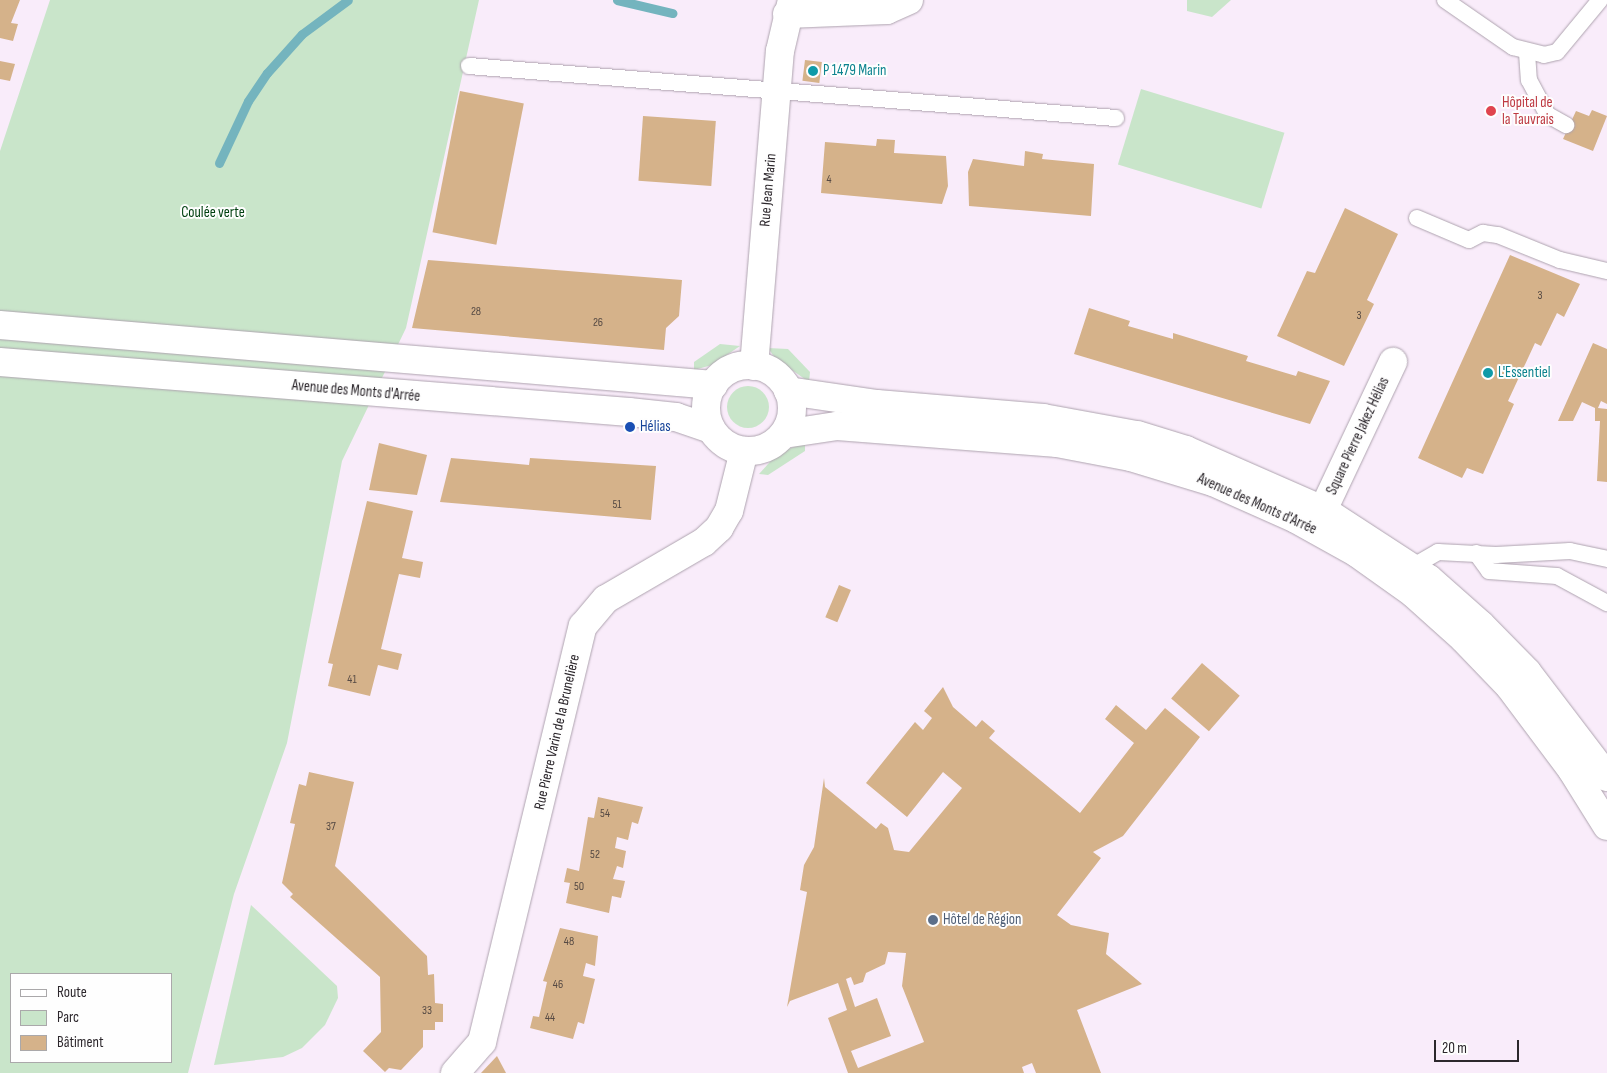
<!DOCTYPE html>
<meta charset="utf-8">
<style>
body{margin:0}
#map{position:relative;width:1607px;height:1073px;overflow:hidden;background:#f9ecfa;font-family:"Sofia Sans Condensed",sans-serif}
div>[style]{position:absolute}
.green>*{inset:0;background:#c9e5ca;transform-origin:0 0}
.round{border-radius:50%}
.stream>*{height:9px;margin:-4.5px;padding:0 4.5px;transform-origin:4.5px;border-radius:4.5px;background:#74b4be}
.building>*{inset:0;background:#d5b28a;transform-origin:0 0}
.roads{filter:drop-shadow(0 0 1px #aea3af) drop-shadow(0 0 1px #aea3af)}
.service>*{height:16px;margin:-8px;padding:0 8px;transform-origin:8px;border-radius:8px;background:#fff}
.minor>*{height:28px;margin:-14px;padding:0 14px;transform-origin:14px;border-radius:14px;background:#fff}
.tertiary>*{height:28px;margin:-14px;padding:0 14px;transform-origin:14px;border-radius:14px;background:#fff}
.tertiary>.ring{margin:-14px;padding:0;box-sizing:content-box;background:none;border:28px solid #fff;border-radius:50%}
.dots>*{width:14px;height:14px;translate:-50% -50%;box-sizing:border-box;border:2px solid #fefefe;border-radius:50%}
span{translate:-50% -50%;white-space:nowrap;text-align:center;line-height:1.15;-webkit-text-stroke:4px #fefefe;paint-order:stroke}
.number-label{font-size:12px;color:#564a44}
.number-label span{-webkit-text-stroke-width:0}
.culture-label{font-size:15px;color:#0d838f}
.left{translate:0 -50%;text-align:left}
.health-label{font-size:15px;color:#be3a42}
.street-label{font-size:15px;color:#2c272c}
.park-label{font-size:15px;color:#024111}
.transit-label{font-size:15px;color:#164399}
.service-label{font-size:15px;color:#4e5e75}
.legend{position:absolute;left:10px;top:973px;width:162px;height:90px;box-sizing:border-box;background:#fefefe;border:1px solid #aaa8aa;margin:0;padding:6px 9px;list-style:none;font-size:15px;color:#2c272c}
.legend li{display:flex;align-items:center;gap:10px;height:25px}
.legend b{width:25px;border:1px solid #aaa8aa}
.scale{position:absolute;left:1434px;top:1040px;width:85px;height:22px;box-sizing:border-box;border:2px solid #2c272c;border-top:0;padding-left:6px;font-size:15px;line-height:18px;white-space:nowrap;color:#2c272c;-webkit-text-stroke:4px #fefefe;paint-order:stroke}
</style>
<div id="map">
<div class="green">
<div style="clip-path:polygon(evenodd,50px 0,479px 0,406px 328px,342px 461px,287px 743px,234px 894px,188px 1073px,0 1073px,0 151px,50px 0,11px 974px,171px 974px,171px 1062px,11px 1062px,11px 974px)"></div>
<div style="clip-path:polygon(1187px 0,1231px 0,1212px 17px,1187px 11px)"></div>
<div style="left:1141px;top:89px;width:150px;height:79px;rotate:17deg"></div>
<div style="clip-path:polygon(720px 344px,740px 346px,712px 365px,694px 370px,694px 362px)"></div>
<div style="clip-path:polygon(768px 348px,788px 349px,810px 372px,809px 382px,775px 358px)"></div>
<div class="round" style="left:727px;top:386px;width:42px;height:42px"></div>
<div style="clip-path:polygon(805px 442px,805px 451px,768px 475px,759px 474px,777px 454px)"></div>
<div style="clip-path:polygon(251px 905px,337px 986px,338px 998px,325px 1025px,302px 1048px,283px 1057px,214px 1065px)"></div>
</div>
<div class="stream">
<div style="left:617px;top:0;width:57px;rotate:13.3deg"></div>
<div style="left:219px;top:163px;width:68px;rotate:-64.9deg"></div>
<div style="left:248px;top:101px;width:34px;rotate:-56deg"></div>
<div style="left:267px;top:73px;width:52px;rotate:-48.1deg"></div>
<div style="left:302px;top:34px;width:57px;rotate:-36.5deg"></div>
</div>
<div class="building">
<div style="clip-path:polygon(0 0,20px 0,11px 23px,18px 24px,13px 41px,0 38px)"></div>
<div style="left:805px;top:60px;width:17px;height:21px;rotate:7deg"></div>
<div style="clip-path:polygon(0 61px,15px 64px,10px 81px,0 79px)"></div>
<div style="left:460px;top:91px;width:65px;height:144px;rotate:11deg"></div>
<div style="clip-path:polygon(1592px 110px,1607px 116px,1593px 151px,1563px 139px,1576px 111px,1589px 116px)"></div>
<div style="left:643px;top:116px;width:73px;height:65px;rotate:4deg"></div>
<div style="clip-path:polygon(877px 139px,895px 140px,894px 153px,946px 156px,948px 186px,942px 204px,821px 193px,825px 142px,876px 146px)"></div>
<div style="clip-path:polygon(1025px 151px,1043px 154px,1042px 159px,1094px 164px,1091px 216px,969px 206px,968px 172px,973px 159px,1024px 166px)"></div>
<div style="clip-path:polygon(1345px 208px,1398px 234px,1367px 300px,1374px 304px,1344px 366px,1277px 336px,1307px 271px,1315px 273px)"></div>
<div style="clip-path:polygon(1510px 255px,1580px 284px,1564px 317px,1557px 313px,1541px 346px,1535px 343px,1508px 401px,1514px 404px,1483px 474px,1467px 468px,1462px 478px,1418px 458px)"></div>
<div style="clip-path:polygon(428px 260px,682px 280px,679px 316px,666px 328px,664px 350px,412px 328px)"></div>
<div style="clip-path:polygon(1089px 308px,1130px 321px,1128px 326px,1173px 339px,1173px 333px,1248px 356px,1246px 361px,1296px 376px,1298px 371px,1330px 381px,1310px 424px,1111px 365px,1074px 354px)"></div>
<div style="clip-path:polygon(1593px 343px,1607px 349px,1607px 404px,1601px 401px,1598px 408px,1607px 409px,1607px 482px,1597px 481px,1600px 421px,1595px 421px,1595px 408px,1582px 402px,1573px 421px,1558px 421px)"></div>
<div style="clip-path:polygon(379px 443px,427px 455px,417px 495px,369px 490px)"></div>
<div style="clip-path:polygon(451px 458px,529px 465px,530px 458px,656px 466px,651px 520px,440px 502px)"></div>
<div style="clip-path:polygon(367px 501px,413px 511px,402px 558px,423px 562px,420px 578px,399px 574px,381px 649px,402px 654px,398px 670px,378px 665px,370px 696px,328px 686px,333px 664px,328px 663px)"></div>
<div style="left:839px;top:585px;width:13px;height:35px;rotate:23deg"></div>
<div style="left:1202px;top:663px;width:50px;height:47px;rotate:41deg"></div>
<div style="clip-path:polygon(evenodd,943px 687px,953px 707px,976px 727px,982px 720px,995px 731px,989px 738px,1080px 813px,1134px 743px,1105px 719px,1116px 705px,1146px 730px,1165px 708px,1200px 737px,1123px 836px,1093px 852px,1101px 858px,1057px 915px,1071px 925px,1109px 933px,1106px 954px,1142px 984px,1077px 1010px,1101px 1073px,1036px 1073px,1032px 1063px,1022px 1067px,1024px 1073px,848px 1073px,828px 1018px,847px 1010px,838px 983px,790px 1001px,787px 1007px,807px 892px,800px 890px,804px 865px,814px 847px,824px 778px,825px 787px,876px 829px,881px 823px,888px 828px,894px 850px,909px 852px,962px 788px,943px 772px,907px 817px,866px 783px,915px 722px,923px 730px,932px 718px,924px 711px,943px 687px,888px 952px,906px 953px,902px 986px,924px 1042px,858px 1068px,851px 1051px,891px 1036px,877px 998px,855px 1007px,846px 979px,851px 977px,854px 985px,863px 982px,866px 973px,885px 964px,888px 952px)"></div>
<div style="clip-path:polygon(309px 772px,354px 782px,335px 866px,427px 956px,428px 975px,434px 974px,435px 1003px,443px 1004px,443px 1022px,435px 1022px,435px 1030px,423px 1030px,423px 1047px,401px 1070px,389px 1068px,385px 1072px,363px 1051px,381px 1032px,380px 977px,290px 897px,293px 894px,282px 883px,295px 824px,290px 823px,299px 784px,306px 786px)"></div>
<div style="clip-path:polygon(598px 797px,643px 807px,638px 824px,632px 822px,628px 840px,617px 837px,615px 848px,626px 851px,623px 868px,617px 866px,613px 879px,625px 881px,621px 898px,612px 896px,609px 913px,566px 903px,570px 883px,564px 882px,567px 868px,579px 871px,588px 817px,594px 818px)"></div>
<div style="clip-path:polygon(560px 928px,598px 936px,595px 966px,586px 963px,583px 976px,595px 979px,584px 1024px,578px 1022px,573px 1039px,530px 1028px,533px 1016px,539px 1017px,547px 982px,543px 981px)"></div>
<div style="clip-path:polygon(497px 1056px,506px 1073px,481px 1073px)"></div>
</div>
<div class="roads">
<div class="service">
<div style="left:1445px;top:0;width:83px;rotate:34.7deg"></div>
<div style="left:1513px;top:47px;width:32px;rotate:14deg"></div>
<div style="left:1544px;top:55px;width:13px;rotate:-13deg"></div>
<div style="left:1557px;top:52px;width:67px;rotate:-50.4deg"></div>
<div style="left:1527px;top:53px;width:27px;rotate:86deg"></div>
<div style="left:1529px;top:80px;width:40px;rotate:62deg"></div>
<div style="left:1548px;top:115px;width:21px;rotate:29deg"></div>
<div style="left:469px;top:66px;width:649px;rotate:4.6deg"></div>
<div style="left:1417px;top:218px;width:56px;rotate:22.9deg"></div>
<div style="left:1469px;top:240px;width:16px;rotate:-27deg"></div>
<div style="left:1483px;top:233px;width:15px;rotate:8deg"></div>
<div style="left:1498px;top:235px;width:67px;rotate:22deg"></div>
<div style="left:1560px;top:260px;width:48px;rotate:13.2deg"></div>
<div style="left:1476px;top:553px;width:22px;rotate:54deg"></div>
<div style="left:1489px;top:571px;width:68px;rotate:4.2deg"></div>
<div style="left:1557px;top:576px;width:57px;rotate:28.4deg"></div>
<div style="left:1412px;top:567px;width:30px;rotate:-30deg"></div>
<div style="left:1438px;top:552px;width:58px;rotate:3deg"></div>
<div style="left:1496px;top:555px;width:74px;rotate:-3.1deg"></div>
<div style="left:1570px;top:551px;width:38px;rotate:12deg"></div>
</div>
<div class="minor">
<div style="left:787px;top:14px;width:100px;rotate:-2.3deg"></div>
<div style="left:887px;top:10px;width:24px;rotate:-24deg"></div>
<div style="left:754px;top:366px;width:316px;rotate:-85.3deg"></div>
<div style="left:780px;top:51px;width:52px;rotate:-76.8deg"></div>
<div style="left:1323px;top:510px;width:164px;rotate:-64.7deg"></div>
<div style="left:455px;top:1073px;width:41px;rotate:-48.9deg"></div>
<div style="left:482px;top:1042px;width:428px;rotate:-76.4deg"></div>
<div style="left:583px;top:626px;width:35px;rotate:-50deg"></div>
<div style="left:606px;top:599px;width:113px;rotate:-30.2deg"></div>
<div style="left:704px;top:542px;width:21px;rotate:-43deg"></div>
<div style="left:719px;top:528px;width:20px;rotate:-60deg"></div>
<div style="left:729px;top:511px;width:62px;rotate:-76deg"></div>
</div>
<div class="tertiary">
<div style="left:0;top:325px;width:716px;rotate:4.81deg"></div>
<div style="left:0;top:362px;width:631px;rotate:4.54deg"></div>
<div style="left:629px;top:412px;width:47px;rotate:6.1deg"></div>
<div style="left:676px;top:417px;width:37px;rotate:19deg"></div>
<div class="ring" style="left:706px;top:365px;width:58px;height:58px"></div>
<div style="left:788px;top:391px;width:90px;rotate:8.3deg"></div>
<div style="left:877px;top:404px;width:167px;rotate:4.8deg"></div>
<div style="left:1043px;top:418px;width:96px;rotate:10.3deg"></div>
<div style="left:1137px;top:435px;width:51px;rotate:17deg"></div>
<div style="left:1186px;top:450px;width:150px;rotate:23.7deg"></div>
<div style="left:1323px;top:510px;width:126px;rotate:33.1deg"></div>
<div style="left:1429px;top:579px;width:69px;rotate:41.5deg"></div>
<div style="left:1481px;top:625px;width:66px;rotate:45.6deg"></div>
<div style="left:1527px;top:672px;width:132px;rotate:52.7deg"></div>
<div style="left:784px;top:434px;width:54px;rotate:-8.6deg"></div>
<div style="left:837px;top:426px;width:221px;rotate:4.4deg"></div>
<div style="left:1057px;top:443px;width:75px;rotate:10.7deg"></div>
<div style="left:1131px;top:457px;width:86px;rotate:17deg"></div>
<div style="left:1213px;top:482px;width:91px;rotate:24deg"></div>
<div style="left:1296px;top:519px;width:70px;rotate:29.1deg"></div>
<div style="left:1357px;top:553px;width:69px;rotate:35.5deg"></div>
<div style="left:1413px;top:593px;width:69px;rotate:42deg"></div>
<div style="left:1464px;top:639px;width:66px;rotate:46.2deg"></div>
<div style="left:1510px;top:687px;width:104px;rotate:53.2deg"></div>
<div style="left:1572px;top:770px;width:66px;rotate:58deg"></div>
</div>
</div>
<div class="dots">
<div style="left:813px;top:71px;background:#0f9aa8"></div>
<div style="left:1491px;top:111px;background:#e0444e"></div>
<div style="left:1488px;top:373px;background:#0f9aa8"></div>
<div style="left:630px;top:427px;background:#1a4fb4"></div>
<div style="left:933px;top:920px;background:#5c6f8a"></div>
</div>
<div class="number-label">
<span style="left:829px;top:180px">4</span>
<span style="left:1540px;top:296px">3</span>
<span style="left:476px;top:312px">28</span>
<span style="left:1359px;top:316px">3</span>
<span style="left:598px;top:323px">26</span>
<span style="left:617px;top:505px">51</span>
<span style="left:352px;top:680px">41</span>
<span style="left:605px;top:814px">54</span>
<span style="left:331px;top:827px">37</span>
<span style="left:595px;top:855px">52</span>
<span style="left:579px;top:887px">50</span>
<span style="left:569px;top:942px">48</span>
<span style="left:558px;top:985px">46</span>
<span style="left:427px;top:1011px">33</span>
<span style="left:550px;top:1018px">44</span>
</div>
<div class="culture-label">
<span class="left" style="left:823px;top:71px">P 1479 Marin</span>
<span class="left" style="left:1498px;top:373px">L'Essentiel</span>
</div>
<div class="health-label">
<span class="left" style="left:1502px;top:111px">Hôpital de<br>la Tauvrais</span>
</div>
<div class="street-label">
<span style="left:768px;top:190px;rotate:-85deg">Rue Jean Marin</span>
<span style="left:356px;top:391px;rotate:5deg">Avenue des Monts d'Arrée</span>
<span style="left:1358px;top:436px;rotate:-65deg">Square Pierre Jakez Hélias</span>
<span style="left:1257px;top:504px;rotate:24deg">Avenue des Monts d'Arrée</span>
<span style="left:557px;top:732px;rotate:-77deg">Rue Pierre Varin de la Brunelière</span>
</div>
<div class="park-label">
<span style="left:213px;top:213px">Coulée verte</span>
</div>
<div class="transit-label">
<span class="left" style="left:640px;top:427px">Hélias</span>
</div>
<div class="service-label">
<span class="left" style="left:943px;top:920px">Hôtel de Région</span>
</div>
<ul class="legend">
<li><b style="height:6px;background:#fff"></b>Route</li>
<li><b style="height:14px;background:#c9e5ca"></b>Parc</li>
<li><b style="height:14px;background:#d5b28a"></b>Bâtiment</li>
</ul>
<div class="scale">20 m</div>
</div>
